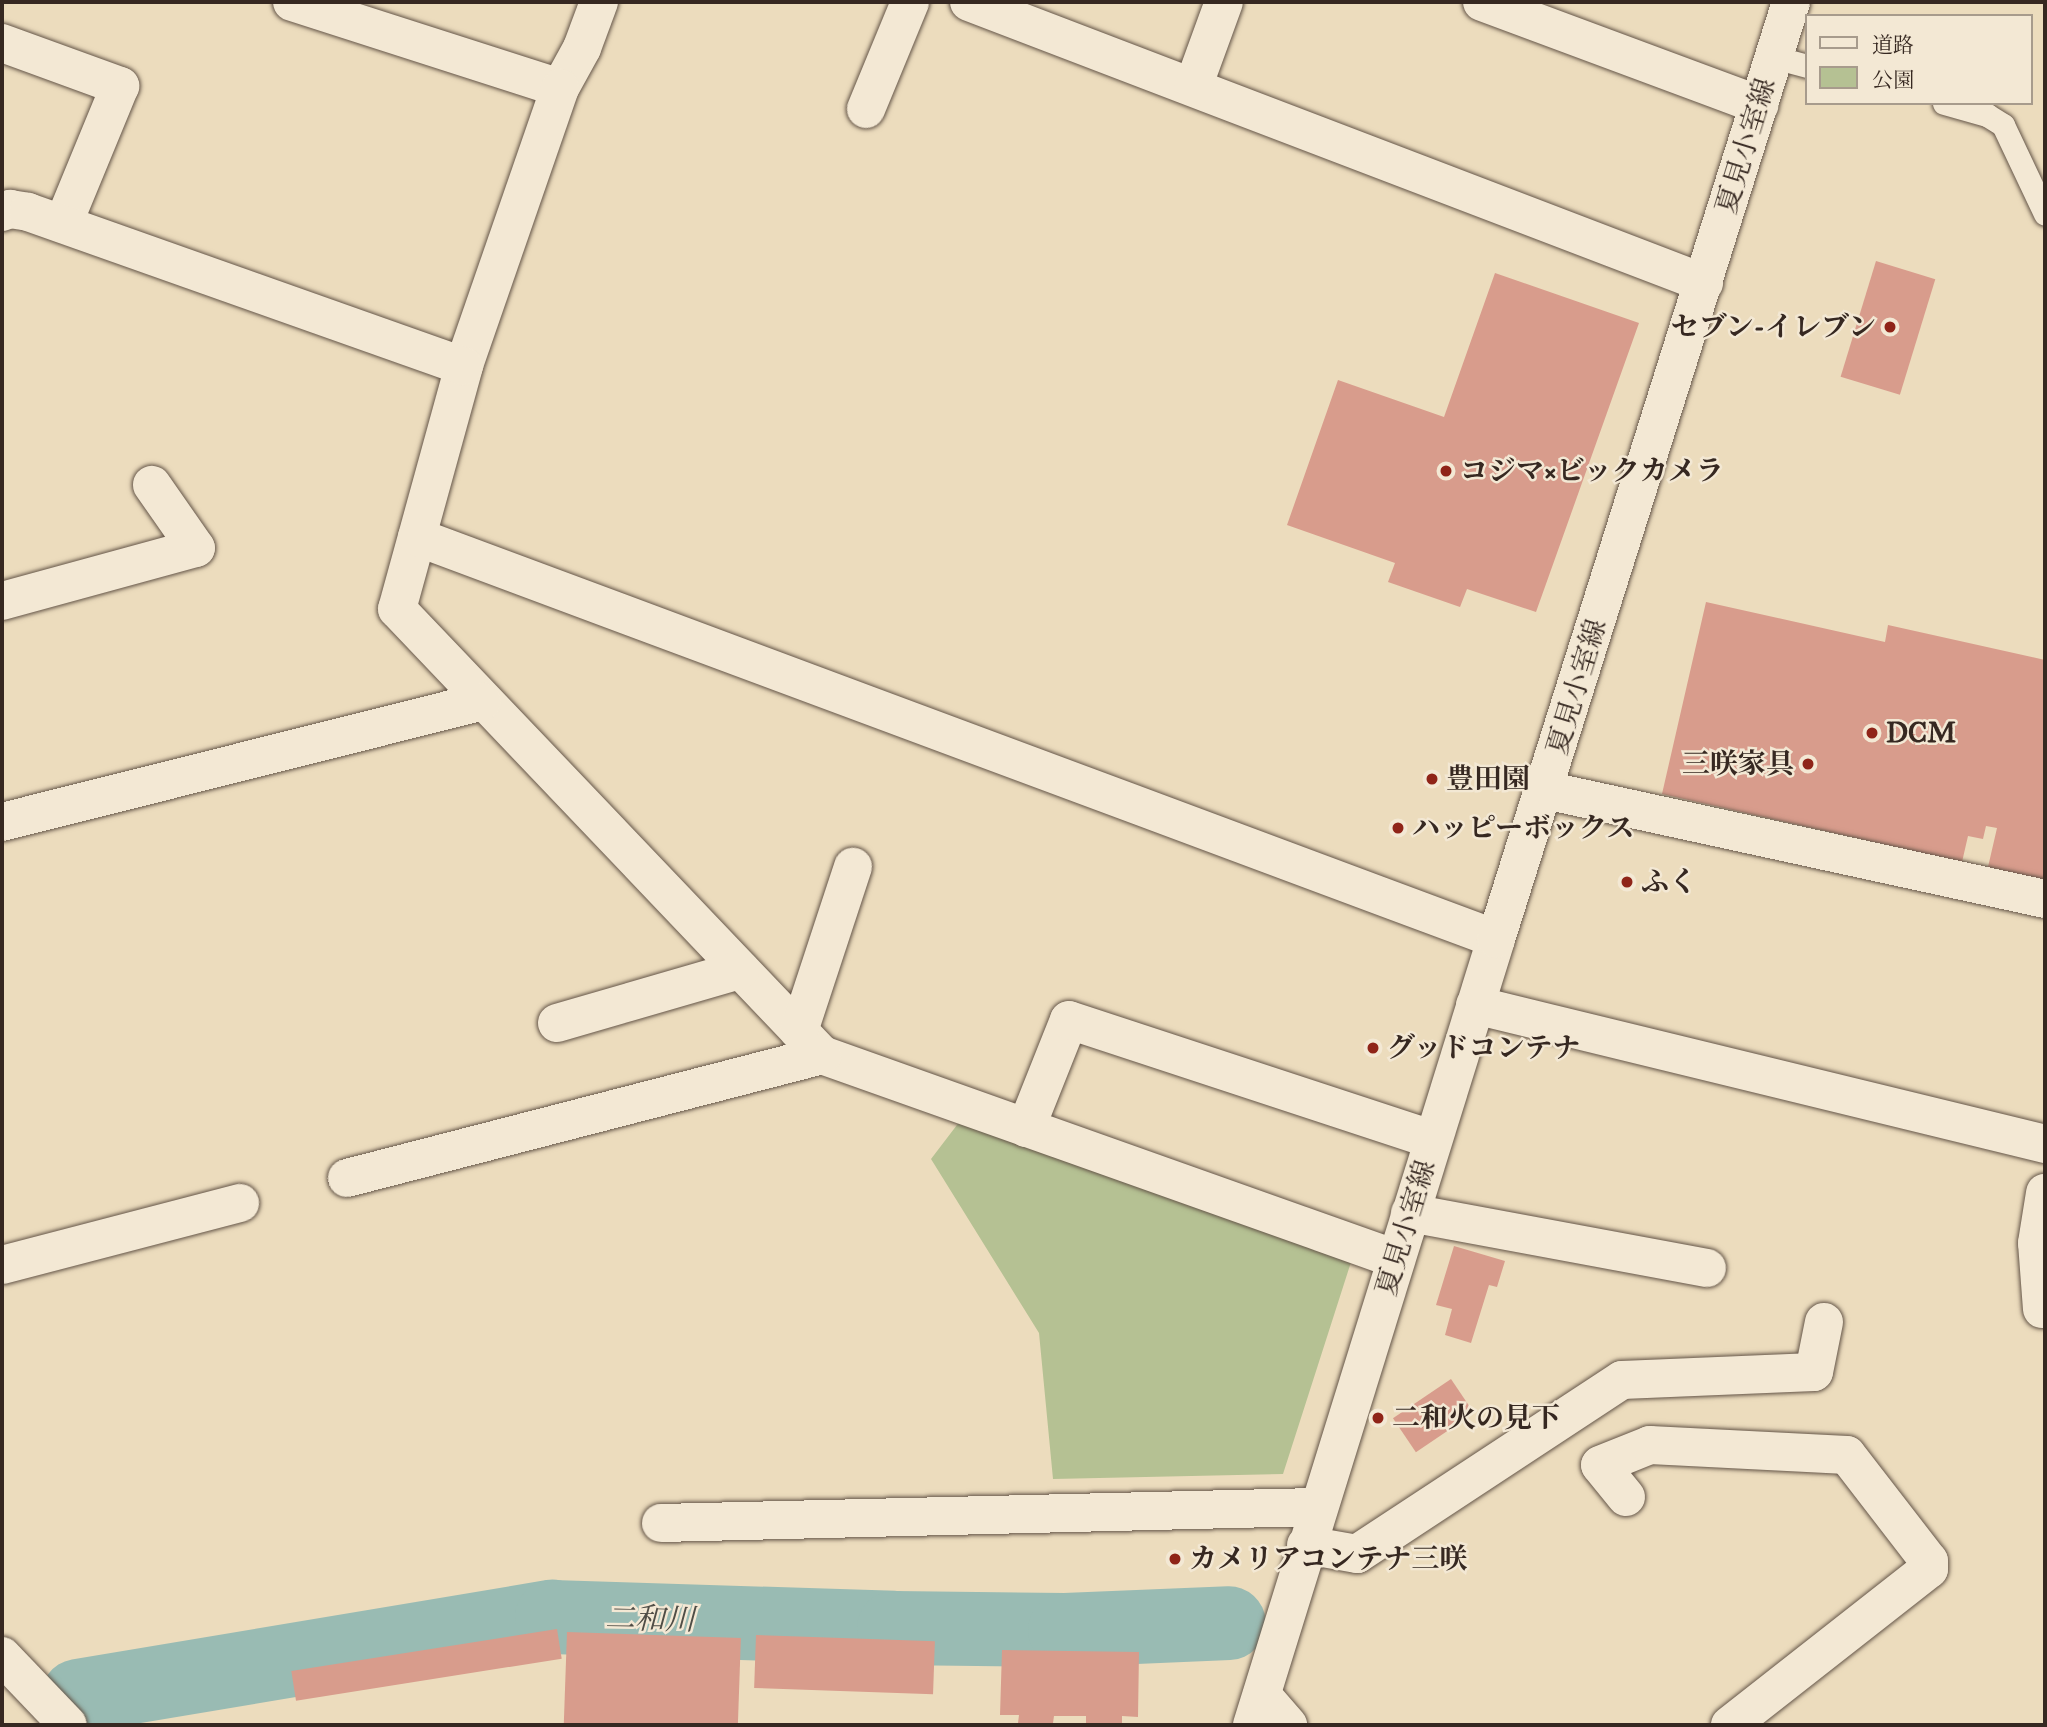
<!DOCTYPE html>
<meta charset="utf-8">
<style>
body{margin:0}
#map{position:relative;width:2047px;height:1727px;overflow:hidden;background:#ecdcbd;font-family:"IM FELL Great Primer","Noto Serif JP",serif}
div>[style]{position:absolute}
.green>*{inset:0;background:#b5c193}
.river>*{height:74px;margin:-37px;padding:0 37px;transform-origin:37px;border-radius:37px;background:#99bbb3}
.building>*{inset:0;background:#d89c8c;transform-origin:0 0}
.roads{filter:drop-shadow(0 0 2px #645548) drop-shadow(0 0 2px #645548)}
.lane>*{height:23px;margin:-11.5px;padding:0 11.5px;transform-origin:11.5px;border-radius:11.5px;background:#f3e8d4}
.street>*{height:38px;margin:-19px;padding:0 19px;transform-origin:19px;border-radius:19px;background:#f3e8d4}
.secondary>*{height:38px;margin:-19px;padding:0 19px;transform-origin:19px;border-radius:19px;background:#f3e8d4}
.dots>*{width:19px;height:19px;translate:-50% -50%;box-sizing:border-box;border:4px solid #f3e8d4;border-radius:50%}
span{translate:-50% -50%;white-space:nowrap;text-align:center;line-height:1.15;-webkit-text-stroke:5px #f3e8d4;paint-order:stroke}
.street-label{font-size:28px;color:#362821}
.poi-label{font-size:28px;color:#362821;font-weight:700}
.right{translate:-100% -50%;text-align:right}
.left{translate:0 -50%;text-align:left}
.water-label{font-size:30px;color:#4f4d46;font-style:italic}
.frame{position:absolute;inset:0;border:4px solid #362821;pointer-events:none}
.legend{position:absolute;left:1805px;top:14px;width:228px;height:91px;box-sizing:border-box;background:#f3e8d4;border:2px solid #a79b8c;margin:0;padding:9px 12px;list-style:none;font-size:21px;color:#362821}
.legend li{display:flex;align-items:center;gap:14px;height:35px}
.legend b{width:35px;border:2px solid #a79b8c}
</style>
<div id="map">
<div class="green">
<div style="clip-path:polygon(960px 1121px,1352px 1259px,1283px 1474px,1053px 1479px,1039px 1333px,931px 1159px)"></div>
</div>
<div class="river">
<div style="left:78px;top:1696px;width:481px;rotate:-9.5deg"></div>
<div style="left:552px;top:1617px;width:342px;rotate:1.8deg"></div>
<div style="left:894px;top:1628px;width:171px;rotate:0.7deg"></div>
<div style="left:1065px;top:1630px;width:164px;rotate:-2.4deg"></div>
</div>
<div class="building">
<div style="left:1876px;top:261px;width:62px;height:121px;rotate:17deg"></div>
<div style="clip-path:polygon(1495px 273px,1639px 323px,1536px 612px,1467px 589px,1460px 607px,1388px 582px,1395px 563px,1287px 525px,1338px 380px,1444px 417px)"></div>
<div style="clip-path:polygon(1706px 602px,1885px 642px,1888px 625px,2045px 660px,2045px 881px,1988px 867px,1997px 828px,1986px 826px,1983px 839px,1968px 836px,1962px 862px,1662px 794px)"></div>
<div style="clip-path:polygon(1454px 1246px,1505px 1261px,1497px 1287px,1489px 1285px,1471px 1343px,1445px 1335px,1452px 1309px,1436px 1305px)"></div>
<div style="left:1451px;top:1379px;width:41px;height:70px;rotate:56deg"></div>
<div style="left:557px;top:1629px;width:30px;height:269px;rotate:81deg"></div>
<div style="left:567px;top:1632px;width:174px;height:93px;rotate:2deg"></div>
<div style="left:756px;top:1635px;width:179px;height:53px;rotate:2deg"></div>
<div style="clip-path:polygon(1002px 1650px,1139px 1652px,1138px 1717px,1122px 1716px,1122px 1724px,1086px 1724px,1086px 1716px,1054px 1716px,1053px 1723px,1018px 1723px,1019px 1715px,1000px 1715px)"></div>
</div>
<div class="roads">
<div class="lane">
<div style="left:1774px;top:57px;width:34px;rotate:15deg"></div>
<div style="left:1944px;top:103px;width:45px;rotate:15.6deg"></div>
<div style="left:1987px;top:115px;width:19px;rotate:32deg"></div>
<div style="left:2003px;top:125px;width:98px;rotate:64.7deg"></div>
</div>
<div class="street">
<div style="left:292px;top:2px;width:281px;rotate:17.8deg"></div>
<div style="left:599px;top:2px;width:49px;rotate:110.3deg"></div>
<div style="left:582px;top:48px;width:46px;rotate:118.8deg"></div>
<div style="left:560px;top:88px;width:294px;rotate:109.1deg"></div>
<div style="left:464px;top:366px;width:252px;rotate:105.4deg"></div>
<div style="left:397px;top:609px;width:616px;rotate:46.38deg"></div>
<div style="left:822px;top:1055px;width:609px;rotate:19.57deg"></div>
<div style="left:969px;top:2px;width:787px;rotate:20.92deg"></div>
<div style="left:1482px;top:2px;width:296px;rotate:20.4deg"></div>
<div style="left:2px;top:43px;width:126px;rotate:20deg"></div>
<div style="left:120px;top:86px;width:149px;rotate:112.4deg"></div>
<div style="left:1193px;top:87px;width:90px;rotate:-70deg"></div>
<div style="left:866px;top:109px;width:116px;rotate:-67.6deg"></div>
<div style="left:2px;top:212px;width:9px;rotate:-21deg"></div>
<div style="left:10px;top:209px;width:18px;rotate:9deg"></div>
<div style="left:28px;top:212px;width:462px;rotate:19.5deg"></div>
<div style="left:417px;top:537px;width:1151px;rotate:20.43deg"></div>
<div style="left:2px;top:601px;width:201px;rotate:-15.3deg"></div>
<div style="left:196px;top:548px;width:77px;rotate:-124.9deg"></div>
<div style="left:1545px;top:790px;width:512px;rotate:12.3deg"></div>
<div style="left:2px;top:822px;width:495px;rotate:-14.1deg"></div>
<div style="left:1475px;top:1005px;width:587px;rotate:13.7deg"></div>
<div style="left:557px;top:1023px;width:191px;rotate:-16.2deg"></div>
<div style="left:799px;top:1031px;width:173px;rotate:-71.8deg"></div>
<div style="left:1026px;top:1128px;width:116px;rotate:-68.3deg"></div>
<div style="left:1069px;top:1020px;width:383px;rotate:18.2deg"></div>
<div style="left:347px;top:1178px;width:491px;rotate:-14.5deg"></div>
<div style="left:1410px;top:1213px;width:302px;rotate:10.5deg"></div>
<div style="left:2px;top:1265px;width:246px;rotate:-14.6deg"></div>
<div style="left:2042px;top:1309px;width:66px;rotate:-94.3deg"></div>
<div style="left:2037px;top:1243px;width:51px;rotate:-80.9deg"></div>
<div style="left:1626px;top:1497px;width:41px;rotate:-129.1deg"></div>
<div style="left:1600px;top:1465px;width:54px;rotate:-21.8deg"></div>
<div style="left:1650px;top:1445px;width:197px;rotate:2.9deg"></div>
<div style="left:1847px;top:1455px;width:134px;rotate:52.3deg"></div>
<div style="left:1929px;top:1561px;width:8px;rotate:90deg"></div>
<div style="left:1929px;top:1569px;width:253px;rotate:141.9deg"></div>
<div style="left:661px;top:1523px;width:657px;rotate:-1.4deg"></div>
<div style="left:1306px;top:1545px;width:52px;rotate:10deg"></div>
<div style="left:1357px;top:1554px;width:317px;rotate:-33.3deg"></div>
<div style="left:1622px;top:1380px;width:192px;rotate:-2.4deg"></div>
<div style="left:1814px;top:1372px;width:51px;rotate:-78.7deg"></div>
</div>
<div class="secondary">
<div style="left:2px;top:1656px;width:95px;rotate:46.3deg"></div>
<div style="left:1262px;top:1695px;width:40px;rotate:49deg"></div>
<div style="left:1252px;top:1725px;width:823px;rotate:-72.75deg"></div>
<div style="left:1496px;top:939px;width:982px;rotate:-72.52deg"></div>
</div>
</div>
<div class="dots">
<div style="left:1890px;top:327px;background:#8f2418"></div>
<div style="left:1446px;top:471px;background:#8f2418"></div>
<div style="left:1872px;top:733px;background:#8f2418"></div>
<div style="left:1808px;top:764px;background:#8f2418"></div>
<div style="left:1432px;top:779px;background:#8f2418"></div>
<div style="left:1398px;top:828px;background:#8f2418"></div>
<div style="left:1627px;top:882px;background:#8f2418"></div>
<div style="left:1373px;top:1048px;background:#8f2418"></div>
<div style="left:1378px;top:1418px;background:#8f2418"></div>
<div style="left:1175px;top:1559px;background:#8f2418"></div>
</div>
<div class="street-label">
<span style="left:1746px;top:146px;rotate:-73deg">夏見小室線</span>
<span style="left:1577px;top:687px;rotate:-73deg">夏見小室線</span>
<span style="left:1406px;top:1228px;rotate:-73deg">夏見小室線</span>
</div>
<div class="poi-label">
<span class="right" style="left:1876px;top:327px">セブン-イレブン</span>
<span class="left" style="left:1460px;top:471px">コジマ×ビックカメラ</span>
<span class="left" style="left:1886px;top:733px">DCM</span>
<span class="right" style="left:1794px;top:764px">三咲家具</span>
<span class="left" style="left:1446px;top:779px">豊田園</span>
<span class="left" style="left:1412px;top:828px">ハッピーボックス</span>
<span class="left" style="left:1641px;top:882px">ふく</span>
<span class="left" style="left:1387px;top:1048px">グッドコンテナ</span>
<span class="left" style="left:1392px;top:1418px">二和火の見下</span>
<span class="left" style="left:1189px;top:1559px">カメリアコンテナ三咲</span>
</div>
<div class="water-label">
<span style="left:650px;top:1619px;rotate:1deg">二和川</span>
</div>
<div class="frame"></div>
<ul class="legend">
<li><b style="height:9px;background:#f3e8d4"></b>道路</li>
<li><b style="height:19px;background:#b5c193"></b>公園</li>
</ul>
</div>
